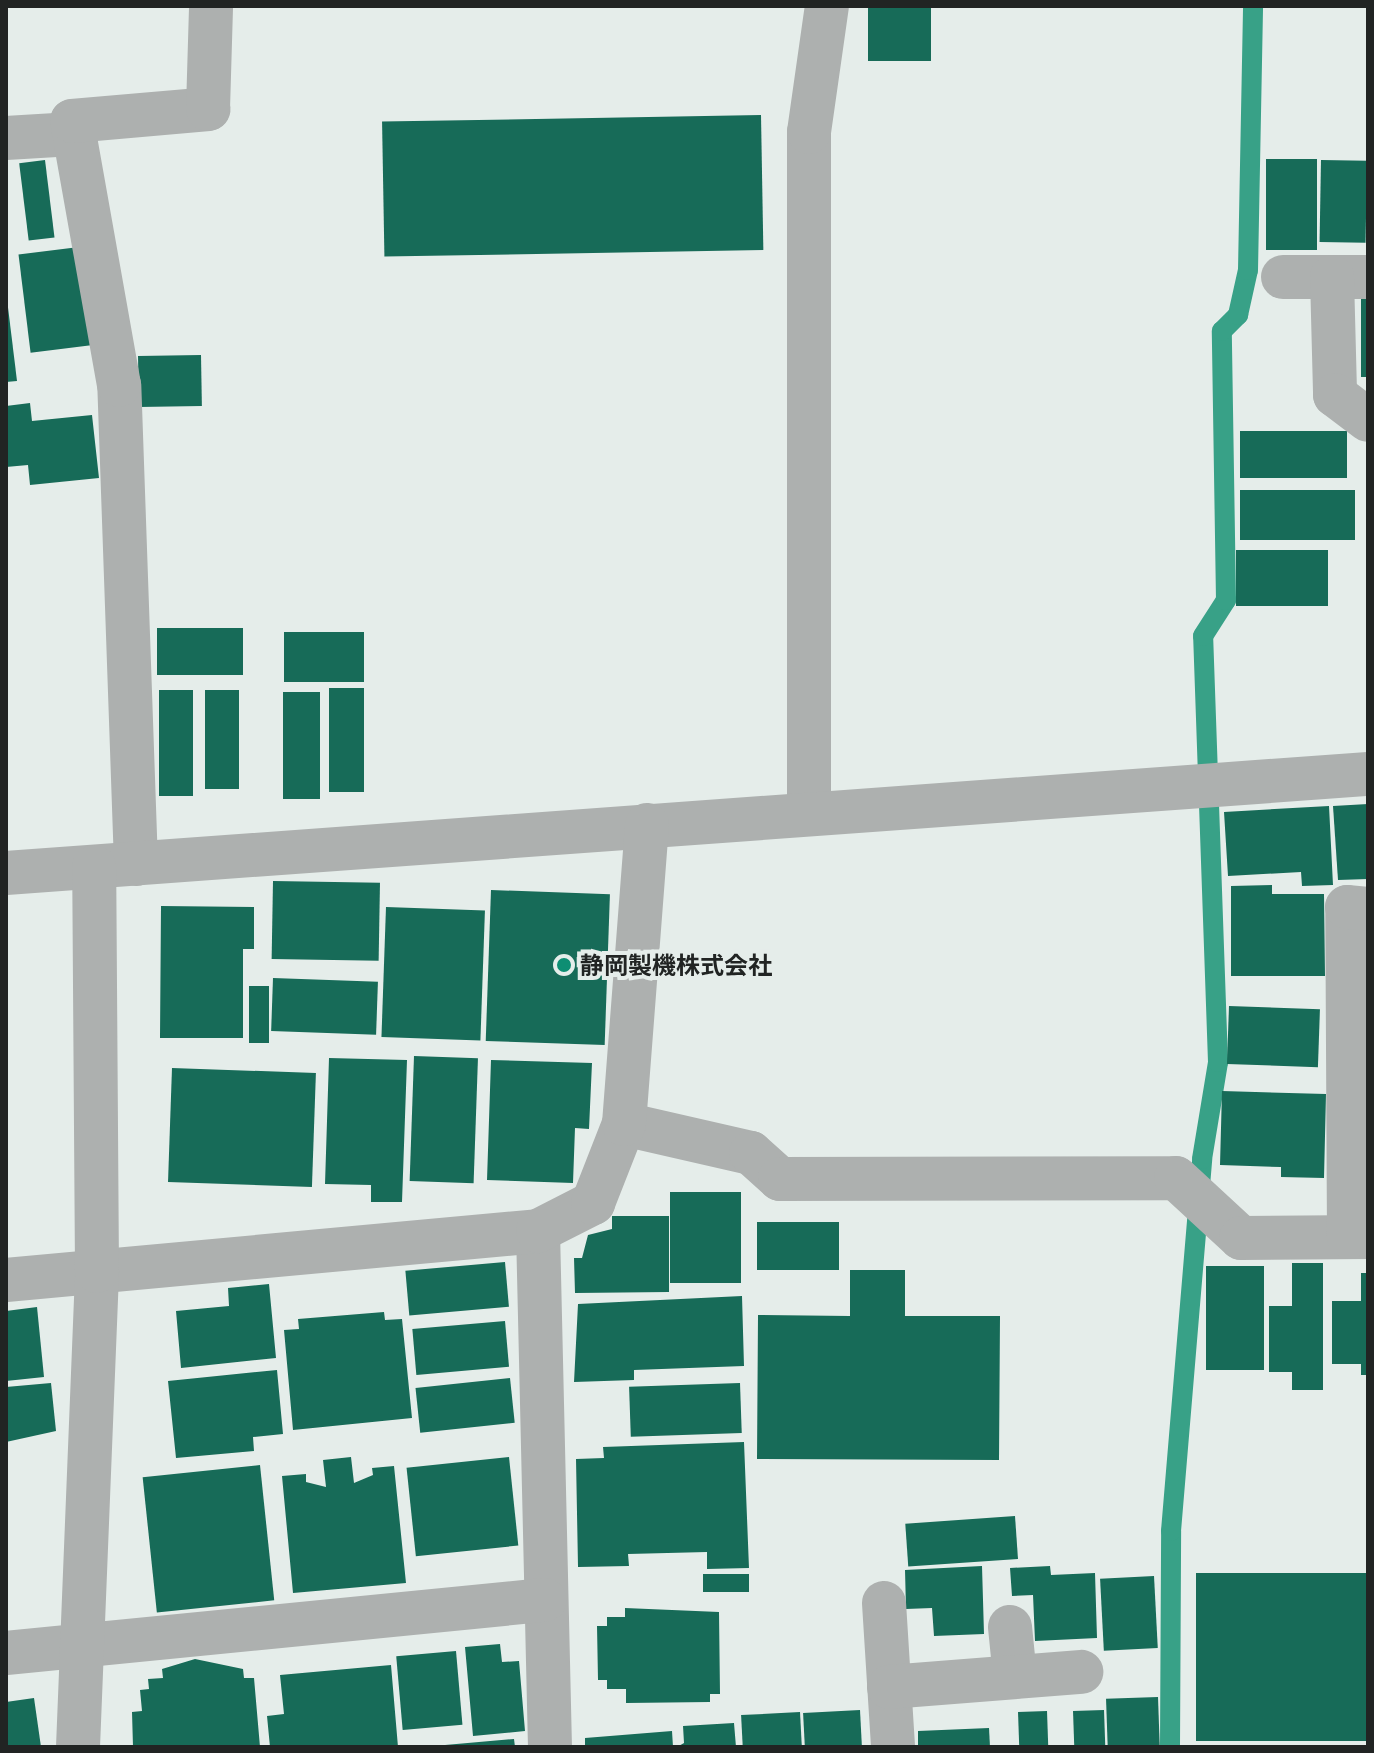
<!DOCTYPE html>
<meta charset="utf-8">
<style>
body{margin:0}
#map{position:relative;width:1374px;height:1753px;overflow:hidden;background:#e5edea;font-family:"Golos Text","Noto Sans JP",sans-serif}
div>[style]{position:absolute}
.stream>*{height:20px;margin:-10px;padding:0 10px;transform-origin:10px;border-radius:10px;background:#38a187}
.building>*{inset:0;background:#176b58;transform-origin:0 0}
.minor>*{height:44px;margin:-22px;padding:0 22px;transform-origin:22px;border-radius:22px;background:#adb0af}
.dots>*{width:22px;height:22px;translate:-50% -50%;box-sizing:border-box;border:4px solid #e5edea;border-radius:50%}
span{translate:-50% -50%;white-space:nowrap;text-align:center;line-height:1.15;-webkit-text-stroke:8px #e5edea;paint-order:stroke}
.poi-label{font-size:24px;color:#212423;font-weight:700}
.left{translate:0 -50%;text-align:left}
.frame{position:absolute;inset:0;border:8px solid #212423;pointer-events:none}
</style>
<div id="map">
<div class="stream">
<div style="left:1170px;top:1747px;width:216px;rotate:-89.7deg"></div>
<div style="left:1171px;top:1531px;width:373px;rotate:-85.2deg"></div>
<div style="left:1202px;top:1159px;width:98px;rotate:-80.6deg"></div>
<div style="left:1218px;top:1062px;width:426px;rotate:-92deg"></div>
<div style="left:1203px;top:636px;width:43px;rotate:-57.4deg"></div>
<div style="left:1226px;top:600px;width:269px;rotate:-90.9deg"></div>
<div style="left:1222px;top:331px;width:23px;rotate:-45deg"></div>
<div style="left:1238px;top:315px;width:46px;rotate:-77.5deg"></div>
<div style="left:1248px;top:270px;width:264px;rotate:-88.9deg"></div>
</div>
<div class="building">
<div style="left:868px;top:6px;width:63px;height:55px"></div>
<div style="left:761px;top:115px;width:135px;height:379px;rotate:89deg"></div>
<div style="left:1266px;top:159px;width:51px;height:91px"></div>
<div style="left:45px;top:160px;width:78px;height:26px;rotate:83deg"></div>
<div style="left:1321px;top:160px;width:46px;height:82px;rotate:1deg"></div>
<div style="left:87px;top:246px;width:99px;height:69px;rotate:83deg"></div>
<div style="clip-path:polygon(6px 291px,17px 381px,6px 382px)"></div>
<div style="left:1361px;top:298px;width:7px;height:79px"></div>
<div style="left:201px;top:355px;width:51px;height:63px;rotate:89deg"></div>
<div style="clip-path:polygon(30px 403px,32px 421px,92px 415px,99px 478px,30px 485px,28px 465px,6px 467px,6px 406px)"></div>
<div style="left:1240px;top:431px;width:107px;height:47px"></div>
<div style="left:1240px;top:490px;width:115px;height:50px"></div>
<div style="left:1236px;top:550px;width:92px;height:56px"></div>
<div style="left:157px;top:628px;width:86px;height:47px"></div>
<div style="left:284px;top:632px;width:80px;height:50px"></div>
<div style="left:329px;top:688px;width:35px;height:104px"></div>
<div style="left:159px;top:690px;width:34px;height:106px"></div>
<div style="left:205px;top:690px;width:34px;height:99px"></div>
<div style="left:283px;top:692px;width:37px;height:107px"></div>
<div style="clip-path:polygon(1368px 804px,1368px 879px,1338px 880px,1333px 806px)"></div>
<div style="clip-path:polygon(1329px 806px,1333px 885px,1302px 886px,1301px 872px,1228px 876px,1224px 812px)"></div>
<div style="left:273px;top:881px;width:107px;height:78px;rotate:1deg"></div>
<div style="clip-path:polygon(1272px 885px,1272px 894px,1324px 894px,1325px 976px,1231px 976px,1231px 886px)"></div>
<div style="left:491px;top:890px;width:119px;height:151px;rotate:2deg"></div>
<div style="clip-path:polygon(161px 906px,254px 907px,254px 949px,243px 949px,243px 1038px,160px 1038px)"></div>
<div style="left:386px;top:907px;width:99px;height:130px;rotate:2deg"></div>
<div style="left:273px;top:978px;width:105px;height:53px;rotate:2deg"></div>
<div style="left:249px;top:986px;width:20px;height:57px"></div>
<div style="left:1229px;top:1006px;width:91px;height:58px;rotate:2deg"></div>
<div style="left:414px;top:1056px;width:64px;height:125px;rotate:2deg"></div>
<div style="clip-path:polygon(329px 1058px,407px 1060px,402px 1202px,371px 1202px,371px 1185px,325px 1184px)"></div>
<div style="clip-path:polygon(491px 1060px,592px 1063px,589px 1129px,575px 1128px,573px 1183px,487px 1180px)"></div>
<div style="left:172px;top:1068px;width:144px;height:114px;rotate:2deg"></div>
<div style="clip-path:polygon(1222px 1091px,1326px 1094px,1324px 1178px,1281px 1177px,1281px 1167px,1220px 1165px)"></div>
<div style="left:670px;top:1192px;width:71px;height:91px"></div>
<div style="clip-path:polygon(612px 1216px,669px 1216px,669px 1292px,575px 1293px,574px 1258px,582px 1258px,588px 1235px,612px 1229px)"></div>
<div style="left:757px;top:1222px;width:82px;height:48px"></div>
<div style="left:505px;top:1262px;width:45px;height:100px;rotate:85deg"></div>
<div style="clip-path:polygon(1292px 1263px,1323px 1263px,1323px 1390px,1292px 1390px,1292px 1372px,1269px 1372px,1269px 1306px,1292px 1306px)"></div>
<div style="left:1206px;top:1266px;width:58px;height:104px"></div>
<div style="clip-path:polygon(850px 1270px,905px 1270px,905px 1316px,1000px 1316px,999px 1460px,757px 1459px,758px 1315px,850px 1316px)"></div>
<div style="clip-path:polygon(1361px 1273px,1368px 1273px,1368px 1375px,1361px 1375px,1361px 1364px,1332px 1364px,1332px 1301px,1361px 1301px)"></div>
<div style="clip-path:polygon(269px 1284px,276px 1358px,181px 1368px,176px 1311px,229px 1306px,228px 1288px)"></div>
<div style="clip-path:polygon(742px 1296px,744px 1366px,634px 1370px,634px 1380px,574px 1382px,578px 1304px)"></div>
<div style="clip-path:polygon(37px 1307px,44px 1377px,6px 1381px,6px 1311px)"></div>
<div style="clip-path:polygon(384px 1312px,385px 1320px,402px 1319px,412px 1418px,293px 1430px,284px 1330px,299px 1329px,298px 1319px)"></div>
<div style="left:505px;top:1321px;width:46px;height:93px;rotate:85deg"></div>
<div style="clip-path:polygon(277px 1370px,283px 1434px,253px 1437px,254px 1451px,176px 1458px,168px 1381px)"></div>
<div style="left:510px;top:1378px;width:45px;height:95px;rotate:84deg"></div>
<div style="clip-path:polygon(51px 1383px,56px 1431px,6px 1442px,6px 1387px)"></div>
<div style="left:740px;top:1383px;width:50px;height:111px;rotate:88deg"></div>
<div style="clip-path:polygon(744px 1442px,749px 1568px,707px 1569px,707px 1552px,628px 1554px,629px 1566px,578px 1567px,576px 1459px,604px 1458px,603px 1447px)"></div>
<div style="clip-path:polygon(351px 1457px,354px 1483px,373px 1475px,372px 1468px,394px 1466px,406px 1583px,293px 1593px,282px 1476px,306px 1474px,306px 1482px,326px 1487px,323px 1460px)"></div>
<div style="left:509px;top:1457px;width:89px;height:103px;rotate:84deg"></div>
<div style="left:260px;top:1465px;width:136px;height:118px;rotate:84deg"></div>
<div style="left:1015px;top:1516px;width:43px;height:110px;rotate:86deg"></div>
<div style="clip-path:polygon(982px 1566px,984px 1634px,934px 1636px,932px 1608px,906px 1609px,905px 1570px)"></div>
<div style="clip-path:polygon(1050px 1566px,1051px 1575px,1095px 1573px,1097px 1638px,1035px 1641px,1033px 1595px,1012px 1596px,1010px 1568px)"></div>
<div style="left:1368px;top:1573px;width:168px;height:172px;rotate:90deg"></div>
<div style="left:749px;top:1574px;width:18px;height:46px;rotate:90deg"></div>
<div style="left:1154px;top:1576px;width:72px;height:54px;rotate:87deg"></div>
<div style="clip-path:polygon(625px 1608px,719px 1612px,720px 1694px,710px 1694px,710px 1702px,626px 1703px,626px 1689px,607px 1689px,607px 1680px,598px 1680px,597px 1626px,607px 1626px,607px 1617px,625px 1617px)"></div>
<div style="clip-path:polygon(500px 1644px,502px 1662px,519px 1661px,525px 1731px,473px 1736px,465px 1647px)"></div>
<div style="left:456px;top:1651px;width:74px;height:60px;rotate:85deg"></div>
<div style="clip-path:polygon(195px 1659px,243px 1669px,244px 1678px,254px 1678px,260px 1747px,133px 1747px,132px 1712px,142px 1711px,140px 1690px,149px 1689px,148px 1679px,163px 1678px,162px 1669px)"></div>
<div style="clip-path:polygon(391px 1665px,398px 1747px,270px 1747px,267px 1716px,284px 1714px,280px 1675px)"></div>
<div style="left:1158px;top:1697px;width:50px;height:52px;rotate:88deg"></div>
<div style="clip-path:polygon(34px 1698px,41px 1747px,6px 1747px,6px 1702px)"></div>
<div style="left:860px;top:1710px;width:37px;height:57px;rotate:87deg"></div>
<div style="left:1104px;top:1710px;width:37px;height:31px;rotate:88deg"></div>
<div style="left:1047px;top:1711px;width:36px;height:29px;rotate:88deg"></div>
<div style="left:800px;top:1712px;width:35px;height:59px;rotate:87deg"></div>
<div style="clip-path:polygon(734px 1723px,736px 1747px,677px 1747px,684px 1743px,683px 1726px)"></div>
<div style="clip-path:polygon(989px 1728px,990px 1747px,918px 1747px,918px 1731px)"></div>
<div style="clip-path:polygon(672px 1731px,673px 1747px,585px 1747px,585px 1738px)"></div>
<div style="clip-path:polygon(514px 1739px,515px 1747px,445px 1747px,445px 1745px)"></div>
</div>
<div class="minor">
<div style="left:6px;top:138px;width:67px;rotate:-3.4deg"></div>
<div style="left:1283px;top:277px;width:85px"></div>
<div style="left:1332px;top:277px;width:118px;rotate:88.5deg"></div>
<div style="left:1335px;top:395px;width:41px;rotate:37.1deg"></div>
<div style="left:809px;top:812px;width:680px;rotate:-90deg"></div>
<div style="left:809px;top:132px;width:127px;rotate:-81.9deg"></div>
<div style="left:136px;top:864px;width:479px;rotate:-92deg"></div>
<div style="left:119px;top:385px;width:268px;rotate:-100.1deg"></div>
<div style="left:72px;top:121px;width:137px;rotate:-5deg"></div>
<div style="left:208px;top:109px;width:103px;rotate:-88.3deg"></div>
<div style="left:6px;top:873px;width:1366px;rotate:-4.16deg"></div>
<div style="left:624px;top:1124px;width:130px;rotate:12.9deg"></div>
<div style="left:751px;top:1153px;width:39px;rotate:42deg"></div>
<div style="left:780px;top:1179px;width:396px;rotate:-0.1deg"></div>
<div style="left:1176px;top:1178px;width:88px;rotate:42.7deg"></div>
<div style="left:1241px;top:1238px;width:127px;rotate:-0.5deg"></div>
<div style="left:538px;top:1231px;width:516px;rotate:88.67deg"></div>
<div style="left:1349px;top:1237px;width:330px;rotate:-90.3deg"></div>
<div style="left:1347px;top:907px;width:21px;rotate:5deg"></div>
<div style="left:6px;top:1280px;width:534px;rotate:-5.26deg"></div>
<div style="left:538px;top:1231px;width:62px;rotate:-27deg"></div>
<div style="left:593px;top:1203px;width:85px;rotate:-68.6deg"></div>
<div style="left:624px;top:1124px;width:300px;rotate:-85.6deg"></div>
<div style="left:884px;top:1603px;width:144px;rotate:86.4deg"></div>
<div style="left:1010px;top:1627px;width:50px;rotate:84.3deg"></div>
<div style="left:6px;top:1653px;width:541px;rotate:-5.63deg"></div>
<div style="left:889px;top:1687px;width:193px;rotate:-4.5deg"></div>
<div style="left:78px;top:1747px;width:476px;rotate:-87.7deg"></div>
<div style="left:97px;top:1271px;width:404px;rotate:-90.4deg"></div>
</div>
<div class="dots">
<div style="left:564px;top:965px;background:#0e8e73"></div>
</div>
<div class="poi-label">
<span class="left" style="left:580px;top:965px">静岡製機株式会社</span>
</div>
<div class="frame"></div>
</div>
